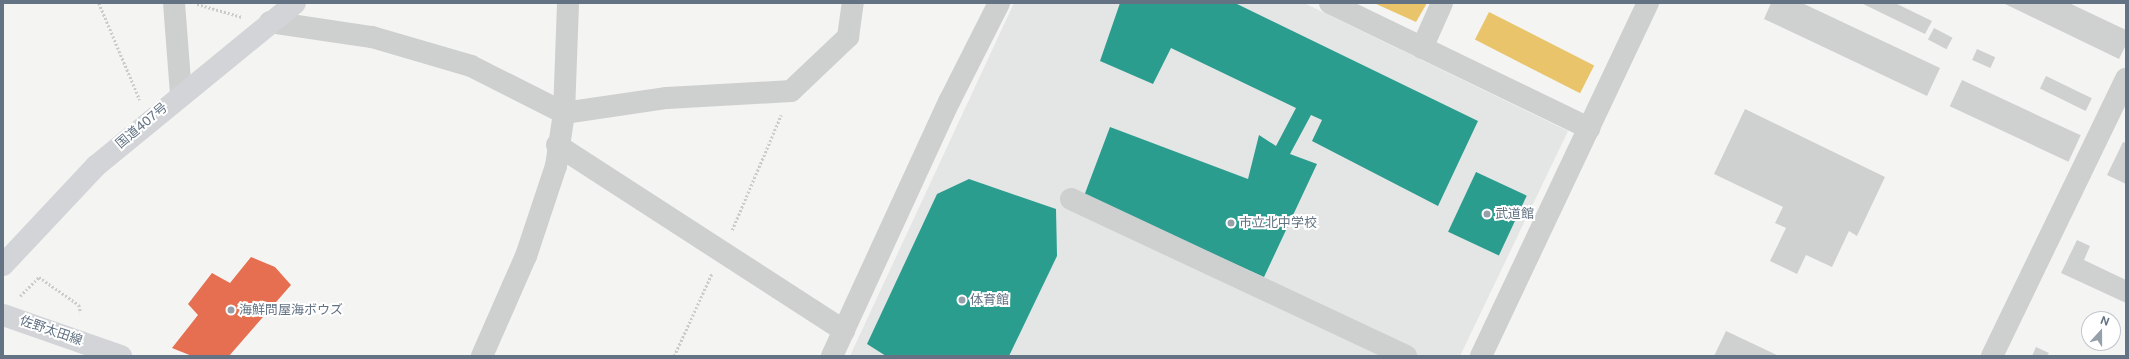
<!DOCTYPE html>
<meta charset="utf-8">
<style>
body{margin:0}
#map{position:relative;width:2129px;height:359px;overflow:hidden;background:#f4f4f2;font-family:"Public Sans","Noto Sans JP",sans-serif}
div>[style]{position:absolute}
.built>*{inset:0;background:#e4e6e5}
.homes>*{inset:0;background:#e9c46a;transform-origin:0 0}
.shops>*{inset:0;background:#e76f51}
.schools>*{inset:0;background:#2a9d8f;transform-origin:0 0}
.building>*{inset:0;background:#cfd1d1;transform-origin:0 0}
.path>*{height:2.5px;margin-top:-1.25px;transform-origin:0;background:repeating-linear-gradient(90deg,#cbcccc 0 2px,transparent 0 4px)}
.minor>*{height:22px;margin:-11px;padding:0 11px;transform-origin:11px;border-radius:11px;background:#cecfcf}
.major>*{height:22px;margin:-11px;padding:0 11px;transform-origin:11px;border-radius:11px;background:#d2d4d7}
.highway>*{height:22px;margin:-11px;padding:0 11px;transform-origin:11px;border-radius:11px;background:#d2d4d7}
.dots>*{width:11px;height:11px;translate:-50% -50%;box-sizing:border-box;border:2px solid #fff;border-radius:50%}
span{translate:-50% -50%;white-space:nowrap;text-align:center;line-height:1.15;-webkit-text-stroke:4px #fff;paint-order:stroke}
.street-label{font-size:13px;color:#637384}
.poi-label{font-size:13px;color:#637384}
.left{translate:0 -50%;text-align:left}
.frame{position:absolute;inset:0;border:4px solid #637384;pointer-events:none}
.north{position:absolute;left:2081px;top:311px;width:40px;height:40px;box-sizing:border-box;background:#fff;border:1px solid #c1c7ce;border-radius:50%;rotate:21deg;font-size:11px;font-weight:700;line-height:16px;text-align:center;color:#637384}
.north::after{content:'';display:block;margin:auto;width:14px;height:18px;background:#96a0aa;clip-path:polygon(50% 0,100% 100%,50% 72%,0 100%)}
</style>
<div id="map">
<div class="built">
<div style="clip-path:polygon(1014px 3px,1304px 3px,1568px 131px,1460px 356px,850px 356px)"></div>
</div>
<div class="homes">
<div style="clip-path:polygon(1374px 3px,1427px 3px,1416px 22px)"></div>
<div style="left:1489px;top:12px;width:118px;height:31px;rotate:27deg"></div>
</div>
<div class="shops">
<div style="clip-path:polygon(251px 257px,275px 267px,291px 285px,229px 356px,192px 356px,172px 348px,198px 315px,188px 304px,212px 273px,230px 283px)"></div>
</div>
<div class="schools">
<div style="clip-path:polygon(1120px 3px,1235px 3px,1478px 121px,1438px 206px,1312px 141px,1322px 120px,1311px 115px,1290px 154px,1317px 164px,1264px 277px,1084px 196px,1110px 127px,1248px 179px,1259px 135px,1276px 146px,1296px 108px,1171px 48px,1153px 84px,1100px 61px)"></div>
<div style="left:1476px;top:172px;width:56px;height:66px;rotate:25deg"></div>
<div style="clip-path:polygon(969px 179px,1056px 209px,1057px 256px,1009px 356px,886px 356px,867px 344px,937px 194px)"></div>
</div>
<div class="building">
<div style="clip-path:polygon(1771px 3px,1802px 3px,1940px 68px,1927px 96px,1764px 19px)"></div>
<div style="clip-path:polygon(1861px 3px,1895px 3px,1932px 21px,1925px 34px)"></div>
<div style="clip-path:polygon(2003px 3px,2069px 3px,2126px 30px,2126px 45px,2119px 59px)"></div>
<div style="left:1934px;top:28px;width:21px;height:13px;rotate:28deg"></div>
<div style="left:1977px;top:49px;width:20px;height:12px;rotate:24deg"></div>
<div style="left:2046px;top:76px;width:51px;height:14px;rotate:26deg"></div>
<div style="left:1962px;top:80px;width:131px;height:29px;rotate:25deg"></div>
<div style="clip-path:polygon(1745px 109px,1885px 177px,1857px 236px,1849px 231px,1832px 267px,1806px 255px,1797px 274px,1770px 261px,1786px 228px,1775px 223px,1783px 207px,1714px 174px)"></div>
<div style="clip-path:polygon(2123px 142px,2126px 143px,2126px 184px,2107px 175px)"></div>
<div style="clip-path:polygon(2077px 240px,2090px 246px,2084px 260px,2126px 280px,2126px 303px,2061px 273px)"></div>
<div style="clip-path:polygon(1726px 331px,1779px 356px,1714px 356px)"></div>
<div style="clip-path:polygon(2036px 347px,2049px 353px,2047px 356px,2032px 356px)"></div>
</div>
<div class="path">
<div style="left:99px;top:3px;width:105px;rotate:67.1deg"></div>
<div style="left:197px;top:4px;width:47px;rotate:16.1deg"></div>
<div style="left:732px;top:230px;width:125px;rotate:-66.9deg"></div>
<div style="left:20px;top:296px;width:27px;rotate:-45deg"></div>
<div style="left:39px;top:277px;width:49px;rotate:35deg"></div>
<div style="left:79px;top:305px;width:8px;rotate:76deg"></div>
<div style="left:674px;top:356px;width:91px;rotate:-65.4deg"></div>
</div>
<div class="minor">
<div style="left:174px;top:3px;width:91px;rotate:85.6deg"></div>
<div style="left:1330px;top:3px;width:288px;rotate:25.8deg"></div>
<div style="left:270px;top:22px;width:103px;rotate:8.4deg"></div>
<div style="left:372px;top:37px;width:103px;rotate:16.3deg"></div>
<div style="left:471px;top:66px;width:104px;rotate:26.8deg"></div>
<div style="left:564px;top:113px;width:104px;rotate:-8.3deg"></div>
<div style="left:667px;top:98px;width:124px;rotate:-3.2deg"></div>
<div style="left:791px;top:91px;width:79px;rotate:-43.5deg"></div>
<div style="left:848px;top:37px;width:34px;rotate:-82deg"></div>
<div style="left:1422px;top:48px;width:49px;rotate:-66deg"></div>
<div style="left:557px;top:145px;width:342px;rotate:32.9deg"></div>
<div style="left:1071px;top:199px;width:370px;rotate:25.1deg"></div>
<div style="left:482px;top:356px;width:109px;rotate:-66.3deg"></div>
<div style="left:526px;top:256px;width:95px;rotate:-71.6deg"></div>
<div style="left:556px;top:166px;width:54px;rotate:-81.4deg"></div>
<div style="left:564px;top:113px;width:110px;rotate:-87.9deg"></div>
<div style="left:832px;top:356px;width:280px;rotate:-65.3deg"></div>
<div style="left:949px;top:102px;width:111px;rotate:-63.2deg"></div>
<div style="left:1481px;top:356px;width:391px;rotate:-64.7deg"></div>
<div style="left:1992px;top:356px;width:308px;rotate:-64.2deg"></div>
</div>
<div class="major">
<div style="left:3px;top:315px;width:125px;rotate:19.2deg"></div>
</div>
<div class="highway">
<div style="left:3px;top:265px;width:136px;rotate:-46.8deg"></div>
<div style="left:96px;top:166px;width:257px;rotate:-39.3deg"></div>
</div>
<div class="dots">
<div style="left:1487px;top:214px;background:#96a0aa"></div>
<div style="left:1231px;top:223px;background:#96a0aa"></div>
<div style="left:962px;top:300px;background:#96a0aa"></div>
<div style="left:231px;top:310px;background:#96a0aa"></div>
</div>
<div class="street-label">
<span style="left:142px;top:126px;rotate:-40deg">国道407号</span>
<span style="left:51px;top:331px;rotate:19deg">佐野太田線</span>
</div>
<div class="poi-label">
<span class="left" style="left:1495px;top:214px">武道館</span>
<span class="left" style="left:1239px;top:223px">市立北中学校</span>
<span class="left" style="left:970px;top:300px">体育館</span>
<span class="left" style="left:239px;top:310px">海鮮問屋海ボウズ</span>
</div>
<div class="frame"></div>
<div class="north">N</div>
</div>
